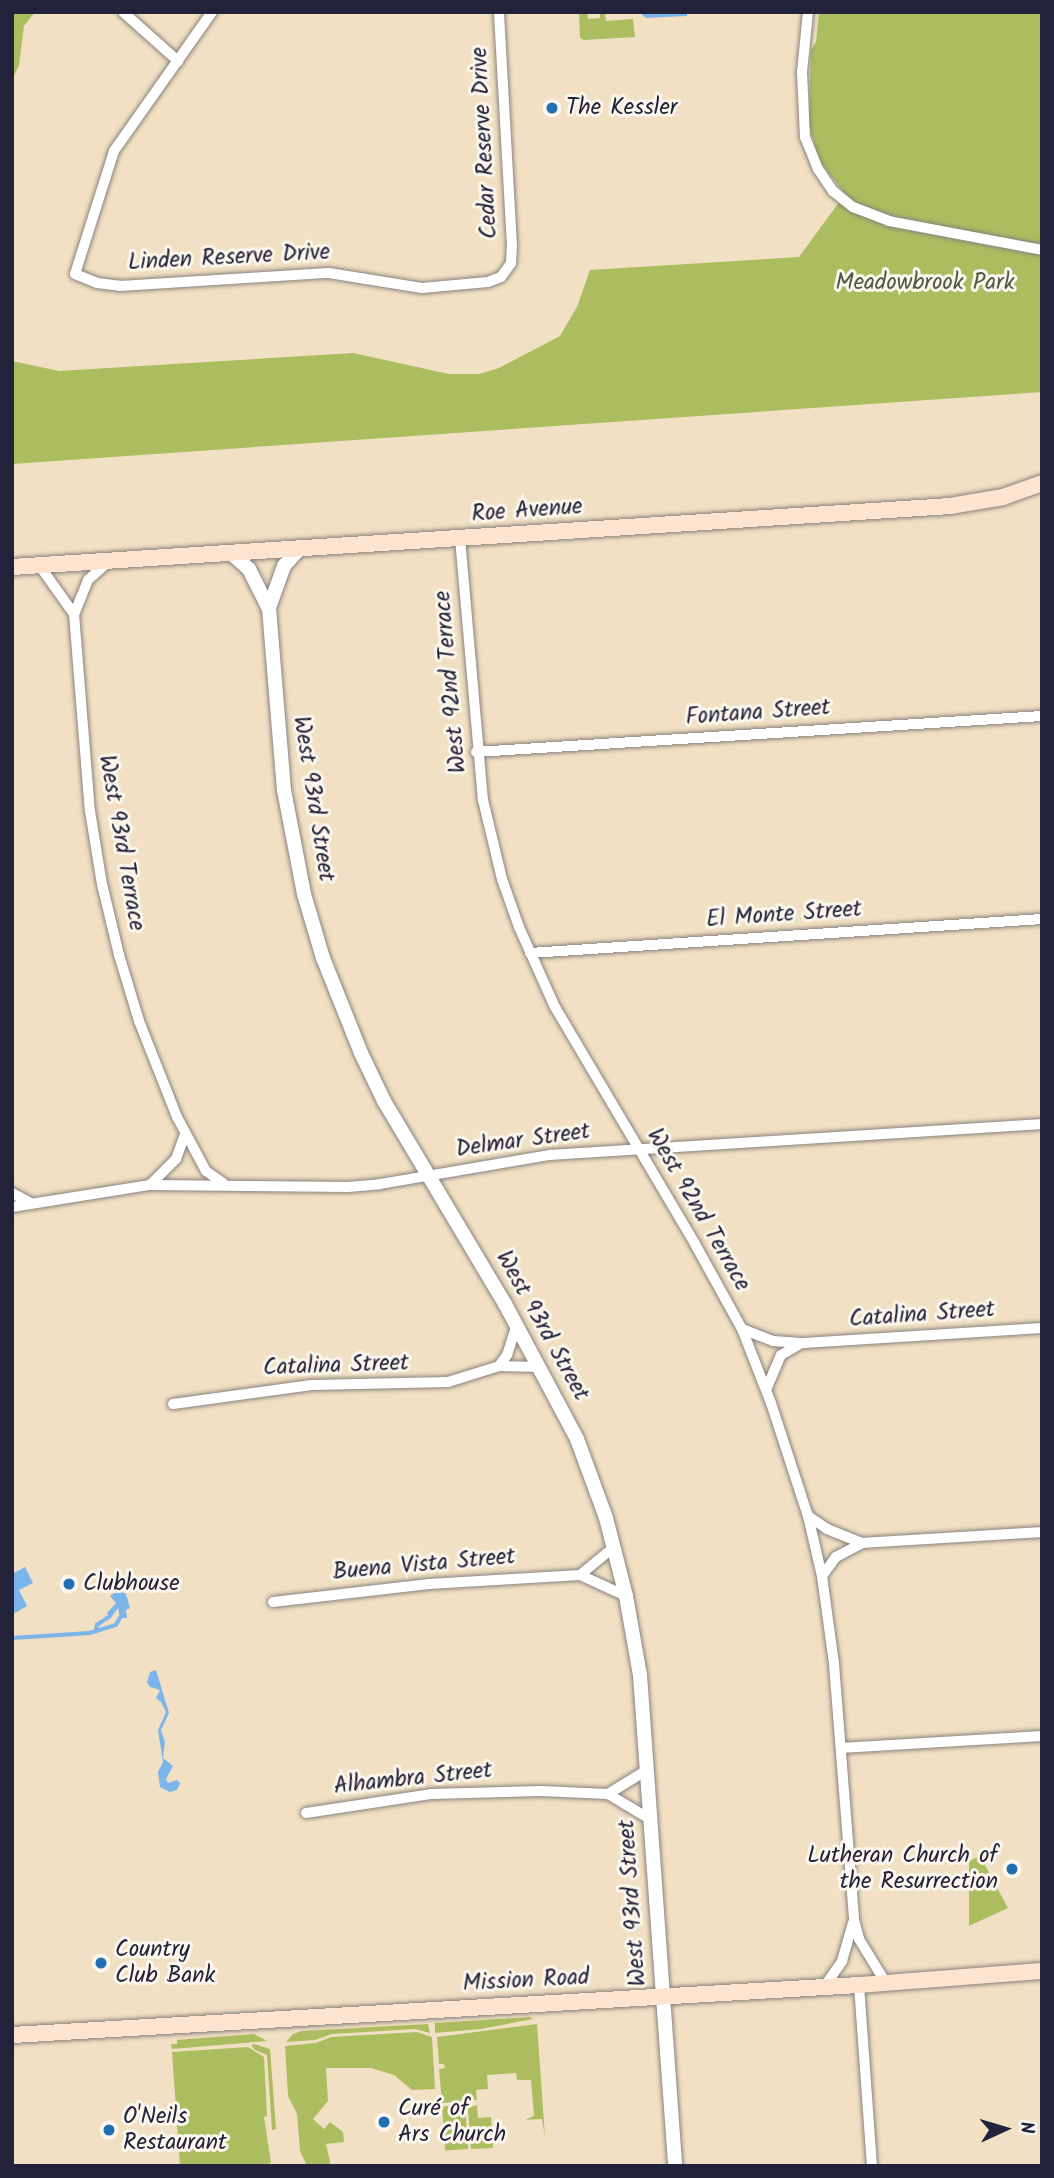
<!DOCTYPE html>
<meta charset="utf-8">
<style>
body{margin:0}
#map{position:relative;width:1054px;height:2178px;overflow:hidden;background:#f1e0c3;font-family:Kalam,sans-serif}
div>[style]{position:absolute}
.green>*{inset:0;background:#acbd60;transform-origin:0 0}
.water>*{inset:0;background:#7cb4ec}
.stream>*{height:3.5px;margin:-1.75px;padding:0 1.75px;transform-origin:1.75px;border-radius:1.75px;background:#7cb4ec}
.roads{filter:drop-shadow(0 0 2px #8a817f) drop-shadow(0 0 2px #8a817f)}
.minor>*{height:10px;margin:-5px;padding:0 5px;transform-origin:5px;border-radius:5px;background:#fff}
.tertiary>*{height:14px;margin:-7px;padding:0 7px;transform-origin:7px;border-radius:7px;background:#fff}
.secondary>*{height:16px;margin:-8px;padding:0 8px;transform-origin:8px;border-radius:8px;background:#fde4d1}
.dots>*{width:19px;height:19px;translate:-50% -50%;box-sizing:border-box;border:4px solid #fbf7ec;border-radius:50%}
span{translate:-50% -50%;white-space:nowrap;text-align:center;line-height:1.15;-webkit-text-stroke:6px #fbf7ec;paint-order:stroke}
.poi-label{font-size:23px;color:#22223b}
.left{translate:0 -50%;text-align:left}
.right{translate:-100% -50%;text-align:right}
.street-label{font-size:23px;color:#22223b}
.park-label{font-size:23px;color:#525848}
.frame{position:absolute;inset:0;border:14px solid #22223b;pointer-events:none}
.north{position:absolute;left:970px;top:2094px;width:70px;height:70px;-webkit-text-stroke:5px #fbf7ec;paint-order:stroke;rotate:86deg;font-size:19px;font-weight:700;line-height:28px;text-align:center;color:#22223b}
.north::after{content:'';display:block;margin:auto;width:24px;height:32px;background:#22223b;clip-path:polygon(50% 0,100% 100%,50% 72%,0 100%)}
</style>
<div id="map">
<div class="green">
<div style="clip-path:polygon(12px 12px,35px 12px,24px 26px,19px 65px,12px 80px)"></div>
<div style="clip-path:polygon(579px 12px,587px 12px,588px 19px,600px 18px,600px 14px,605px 14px,606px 21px,633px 19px,635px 37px,584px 40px,580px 38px)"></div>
<div style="clip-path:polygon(819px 12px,1042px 12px,1042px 392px,12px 464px,12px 361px,59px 371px,353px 353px,449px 374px,479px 374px,499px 368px,560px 336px,577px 307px,590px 270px,799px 257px,845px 194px,819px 160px,809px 124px,811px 50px,816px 42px)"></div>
<div style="clip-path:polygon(980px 1856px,1008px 1908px,969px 1926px,969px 1861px)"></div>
<div style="clip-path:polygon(530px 2017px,533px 2019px,481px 2029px,435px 2033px,435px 2023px)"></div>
<div style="clip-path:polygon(428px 2024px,430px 2033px,415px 2029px,332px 2034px,315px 2040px,286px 2042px,293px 2034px,302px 2031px)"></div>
<div style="clip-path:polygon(537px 2024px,545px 2137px,542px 2119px,525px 2120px,534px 2116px,531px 2080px,517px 2080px,516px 2073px,487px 2075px,488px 2089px,476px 2090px,477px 2100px,442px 2103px,439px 2069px,445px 2068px,444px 2064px,439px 2064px,437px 2037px)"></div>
<div style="clip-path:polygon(417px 2032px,432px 2037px,435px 2089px,412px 2090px,394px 2075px,371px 2068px,326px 2068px,328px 2101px,313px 2119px,324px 2129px,330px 2122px,343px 2132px,344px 2142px,326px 2144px,331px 2166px,306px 2164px,300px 2151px,297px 2114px,288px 2096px,285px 2046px,316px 2043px,331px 2037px)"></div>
<div style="clip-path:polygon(254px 2034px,267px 2041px,172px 2049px,171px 2044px,177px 2044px,177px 2040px)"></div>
<div style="clip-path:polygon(254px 2044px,270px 2049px,276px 2129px,272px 2130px,267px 2055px,255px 2050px,251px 2045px)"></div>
<div style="clip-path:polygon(248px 2047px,264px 2057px,267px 2116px,264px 2117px,271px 2163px,258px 2166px,180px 2166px,172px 2052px)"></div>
<div style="left:465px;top:2105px;width:44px;height:23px;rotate:86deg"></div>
<div style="clip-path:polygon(477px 2105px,478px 2118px,491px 2117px,493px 2148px,471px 2149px,468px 2108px)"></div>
</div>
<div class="water">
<div style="clip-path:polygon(639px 12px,687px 12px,687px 16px,646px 18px)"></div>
<div style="clip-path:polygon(25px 1567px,33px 1583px,19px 1590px,27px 1606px,13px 1614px,12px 1574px)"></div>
<div style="clip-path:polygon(118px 1590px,126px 1594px,130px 1608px,126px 1610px,127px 1618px,120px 1618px,118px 1608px,110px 1619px,107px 1613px,116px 1603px,110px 1596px)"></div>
<div style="clip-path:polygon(156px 1670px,169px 1713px,161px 1730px,165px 1742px,163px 1758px,173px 1766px,166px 1779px,168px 1783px,177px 1780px,180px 1783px,177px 1790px,170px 1792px,160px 1787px,158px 1772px,163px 1762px,158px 1730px,166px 1712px,161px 1702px,156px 1698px,160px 1690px,150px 1687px,147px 1682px,150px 1672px)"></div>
</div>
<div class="stream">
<div style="left:96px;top:1630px;width:5px;rotate:-79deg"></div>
<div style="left:97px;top:1625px;width:14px;rotate:-34deg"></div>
<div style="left:12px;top:1638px;width:78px;rotate:-3.7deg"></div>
<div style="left:90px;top:1633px;width:27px;rotate:-17deg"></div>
<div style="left:116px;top:1625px;width:8px;rotate:-60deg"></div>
</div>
<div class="roads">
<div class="minor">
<div style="left:123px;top:12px;width:74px;rotate:41.7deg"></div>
<div style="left:212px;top:12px;width:170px;rotate:125.2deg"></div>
<div style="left:114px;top:151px;width:129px;rotate:107.6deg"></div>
<div style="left:75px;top:274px;width:24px;rotate:22deg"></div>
<div style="left:97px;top:283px;width:23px;rotate:7deg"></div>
<div style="left:120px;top:286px;width:209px;rotate:-3.6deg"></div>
<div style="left:329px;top:273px;width:94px;rotate:9.2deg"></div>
<div style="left:422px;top:288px;width:66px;rotate:-5.2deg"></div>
<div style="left:488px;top:282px;width:14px;rotate:-21deg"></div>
<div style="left:501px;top:277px;width:17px;rotate:-54deg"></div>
<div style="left:511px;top:263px;width:17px;rotate:-87deg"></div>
<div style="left:512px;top:246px;width:234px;rotate:-93.2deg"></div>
<div style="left:808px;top:12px;width:60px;rotate:95.7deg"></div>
<div style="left:802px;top:72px;width:65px;rotate:87.4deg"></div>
<div style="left:805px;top:137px;width:35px;rotate:68deg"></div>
<div style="left:818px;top:169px;width:27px;rotate:56deg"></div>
<div style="left:833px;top:191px;width:26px;rotate:39deg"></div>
<div style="left:853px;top:207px;width:39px;rotate:21deg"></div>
<div style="left:889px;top:221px;width:156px;rotate:10.7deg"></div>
<div style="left:460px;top:538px;width:263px;rotate:85deg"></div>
<div style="left:483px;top:800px;width:81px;rotate:76.5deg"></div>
<div style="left:502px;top:879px;width:51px;rotate:70.5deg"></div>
<div style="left:519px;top:927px;width:88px;rotate:65.8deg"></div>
<div style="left:555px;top:1007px;width:275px;rotate:59.4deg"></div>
<div style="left:695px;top:1244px;width:97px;rotate:61.1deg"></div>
<div style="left:742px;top:1329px;width:79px;rotate:68.6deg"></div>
<div style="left:771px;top:1403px;width:119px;rotate:71.9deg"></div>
<div style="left:808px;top:1516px;width:62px;rotate:76.9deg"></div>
<div style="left:822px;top:1576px;width:89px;rotate:82.2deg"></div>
<div style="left:834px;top:1664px;width:257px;rotate:85.5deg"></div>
<div style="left:854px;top:1920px;width:20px;rotate:75deg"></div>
<div style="left:859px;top:1939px;width:52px;rotate:58.5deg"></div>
<div style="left:108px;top:562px;width:27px;rotate:138deg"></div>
<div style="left:88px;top:580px;width:37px;rotate:112deg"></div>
<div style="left:74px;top:614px;width:198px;rotate:85.4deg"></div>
<div style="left:90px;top:811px;width:74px;rotate:80.7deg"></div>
<div style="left:102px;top:884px;width:73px;rotate:76.5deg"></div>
<div style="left:119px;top:955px;width:69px;rotate:73.1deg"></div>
<div style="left:139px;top:1021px;width:103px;rotate:68.4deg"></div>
<div style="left:177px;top:1117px;width:61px;rotate:61.8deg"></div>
<div style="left:206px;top:1171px;width:21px;rotate:35deg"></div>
<div style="left:39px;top:565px;width:60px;rotate:54.5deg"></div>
<div style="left:476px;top:752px;width:567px;rotate:-3.64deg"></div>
<div style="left:530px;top:953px;width:513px;rotate:-3.8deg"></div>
<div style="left:150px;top:1185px;width:37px;rotate:-45deg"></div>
<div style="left:176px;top:1159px;width:27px;rotate:-70deg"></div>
<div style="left:12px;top:1193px;width:21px;rotate:28deg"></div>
<div style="left:12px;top:1207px;width:140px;rotate:-9.1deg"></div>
<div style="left:150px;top:1185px;width:198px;rotate:0.6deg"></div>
<div style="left:348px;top:1187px;width:32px;rotate:-5deg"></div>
<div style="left:380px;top:1184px;width:172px;rotate:-9.7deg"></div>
<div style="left:550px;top:1155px;width:493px;rotate:-3.6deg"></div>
<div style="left:742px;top:1329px;width:33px;rotate:21deg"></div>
<div style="left:773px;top:1341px;width:31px;rotate:4deg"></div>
<div style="left:804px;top:1343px;width:238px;rotate:-3.6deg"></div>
<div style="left:499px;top:1366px;width:14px;rotate:-54deg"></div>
<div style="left:507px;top:1355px;width:32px;rotate:-72deg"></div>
<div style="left:766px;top:1390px;width:38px;rotate:-67deg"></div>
<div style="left:781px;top:1355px;width:20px;rotate:-30deg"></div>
<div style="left:173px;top:1404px;width:140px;rotate:-7.8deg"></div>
<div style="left:312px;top:1385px;width:136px;rotate:-1.3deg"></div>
<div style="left:448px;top:1382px;width:53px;rotate:-17.4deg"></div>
<div style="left:499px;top:1366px;width:41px;rotate:1.4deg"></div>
<div style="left:808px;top:1516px;width:23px;rotate:34deg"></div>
<div style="left:827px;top:1529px;width:38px;rotate:22deg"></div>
<div style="left:862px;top:1543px;width:180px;rotate:-3.5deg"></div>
<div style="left:580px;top:1575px;width:44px;rotate:-39.5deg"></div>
<div style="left:822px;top:1576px;width:24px;rotate:-54deg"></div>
<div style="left:836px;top:1557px;width:30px;rotate:-28deg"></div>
<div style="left:273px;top:1602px;width:157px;rotate:-6.6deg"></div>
<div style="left:429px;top:1584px;width:151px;rotate:-3.4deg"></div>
<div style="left:580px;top:1575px;width:51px;rotate:24.5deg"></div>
<div style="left:841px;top:1748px;width:201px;rotate:-3.4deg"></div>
<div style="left:608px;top:1794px;width:46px;rotate:-31.6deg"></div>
<div style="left:306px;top:1813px;width:126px;rotate:-8.6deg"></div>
<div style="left:431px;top:1794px;width:110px;rotate:-1.6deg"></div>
<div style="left:541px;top:1791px;width:67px;rotate:2.6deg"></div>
<div style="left:608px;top:1794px;width:49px;rotate:30.8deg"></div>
<div style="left:859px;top:1985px;width:181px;rotate:85.9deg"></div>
<div style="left:824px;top:1987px;width:32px;rotate:-55deg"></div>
<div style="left:842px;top:1961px;width:40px;rotate:-74deg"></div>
</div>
<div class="tertiary">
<div style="left:300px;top:548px;width:24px;rotate:132deg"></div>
<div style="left:284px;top:566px;width:45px;rotate:109.7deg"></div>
<div style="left:269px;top:608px;width:183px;rotate:85.3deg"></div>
<div style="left:284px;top:790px;width:106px;rotate:79.1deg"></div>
<div style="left:304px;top:894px;width:67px;rotate:73.5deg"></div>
<div style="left:323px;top:958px;width:102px;rotate:68.2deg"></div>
<div style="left:361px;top:1053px;width:53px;rotate:64.4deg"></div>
<div style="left:384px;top:1101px;width:236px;rotate:59.2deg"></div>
<div style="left:505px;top:1304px;width:153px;rotate:61.9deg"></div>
<div style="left:577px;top:1439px;width:84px;rotate:69.8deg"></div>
<div style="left:606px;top:1518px;width:81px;rotate:75.6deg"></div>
<div style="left:626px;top:1596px;width:80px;rotate:80deg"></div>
<div style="left:640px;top:1675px;width:492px;rotate:85.9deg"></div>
<div style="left:231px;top:553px;width:24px;rotate:42deg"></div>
<div style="left:249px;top:569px;width:42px;rotate:63.4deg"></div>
</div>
<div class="secondary">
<div style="left:12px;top:567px;width:940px;rotate:-3.72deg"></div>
<div style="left:950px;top:506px;width:54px;rotate:-9.6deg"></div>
<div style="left:1003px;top:497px;width:41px;rotate:-19.7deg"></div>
<div style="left:12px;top:2035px;width:848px;rotate:-3.38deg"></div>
<div style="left:859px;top:1985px;width:184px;rotate:-4.4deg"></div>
</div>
</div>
<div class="dots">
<div style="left:552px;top:108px;background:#1f6fb2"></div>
<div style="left:69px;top:1584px;background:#1f6fb2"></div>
<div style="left:1012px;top:1869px;background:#1f6fb2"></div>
<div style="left:101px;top:1963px;background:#1f6fb2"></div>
<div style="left:384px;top:2122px;background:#1f6fb2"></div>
<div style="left:109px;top:2130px;background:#1f6fb2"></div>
</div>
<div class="poi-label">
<span class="left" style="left:566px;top:108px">The Kessler</span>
<span class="left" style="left:83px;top:1584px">Clubhouse</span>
<span class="right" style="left:998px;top:1869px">Lutheran Church of<br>the Resurrection</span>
<span class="left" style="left:115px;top:1963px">Country<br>Club Bank</span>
<span class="left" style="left:398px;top:2122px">Curé of<br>Ars Church</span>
<span class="left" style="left:123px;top:2130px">O'Neils<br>Restaurant</span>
</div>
<div class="street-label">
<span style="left:485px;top:143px;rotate:-93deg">Cedar Reserve Drive</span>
<span style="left:229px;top:258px;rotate:-3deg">Linden Reserve Drive</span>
<span style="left:527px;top:511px;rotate:-4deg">Roe Avenue</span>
<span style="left:451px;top:682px;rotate:-95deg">West 92nd Terrace</span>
<span style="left:758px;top:713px;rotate:-4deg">Fontana Street</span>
<span style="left:313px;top:799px;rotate:81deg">West 93rd Street</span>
<span style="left:121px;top:843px;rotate:80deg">West 93rd Terrace</span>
<span style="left:784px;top:915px;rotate:-4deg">El Monte Street</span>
<span style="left:523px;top:1141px;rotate:-8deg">Delmar Street</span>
<span style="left:698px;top:1210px;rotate:60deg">West 92nd Terrace</span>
<span style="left:922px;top:1315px;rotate:-4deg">Catalina Street</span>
<span style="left:542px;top:1326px;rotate:61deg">West 93rd Street</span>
<span style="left:336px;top:1366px;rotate:-2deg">Catalina Street</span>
<span style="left:424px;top:1565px;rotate:-5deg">Buena Vista Street</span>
<span style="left:413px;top:1779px;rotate:-6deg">Alhambra Street</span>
<span style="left:633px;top:1903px;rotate:-94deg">West 93rd Street</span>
<span style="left:526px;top:1981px;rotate:-3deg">Mission Road</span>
</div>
<div class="park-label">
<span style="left:925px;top:283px">Meadowbrook Park</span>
</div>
<div class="frame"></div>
<div class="north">N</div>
</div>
